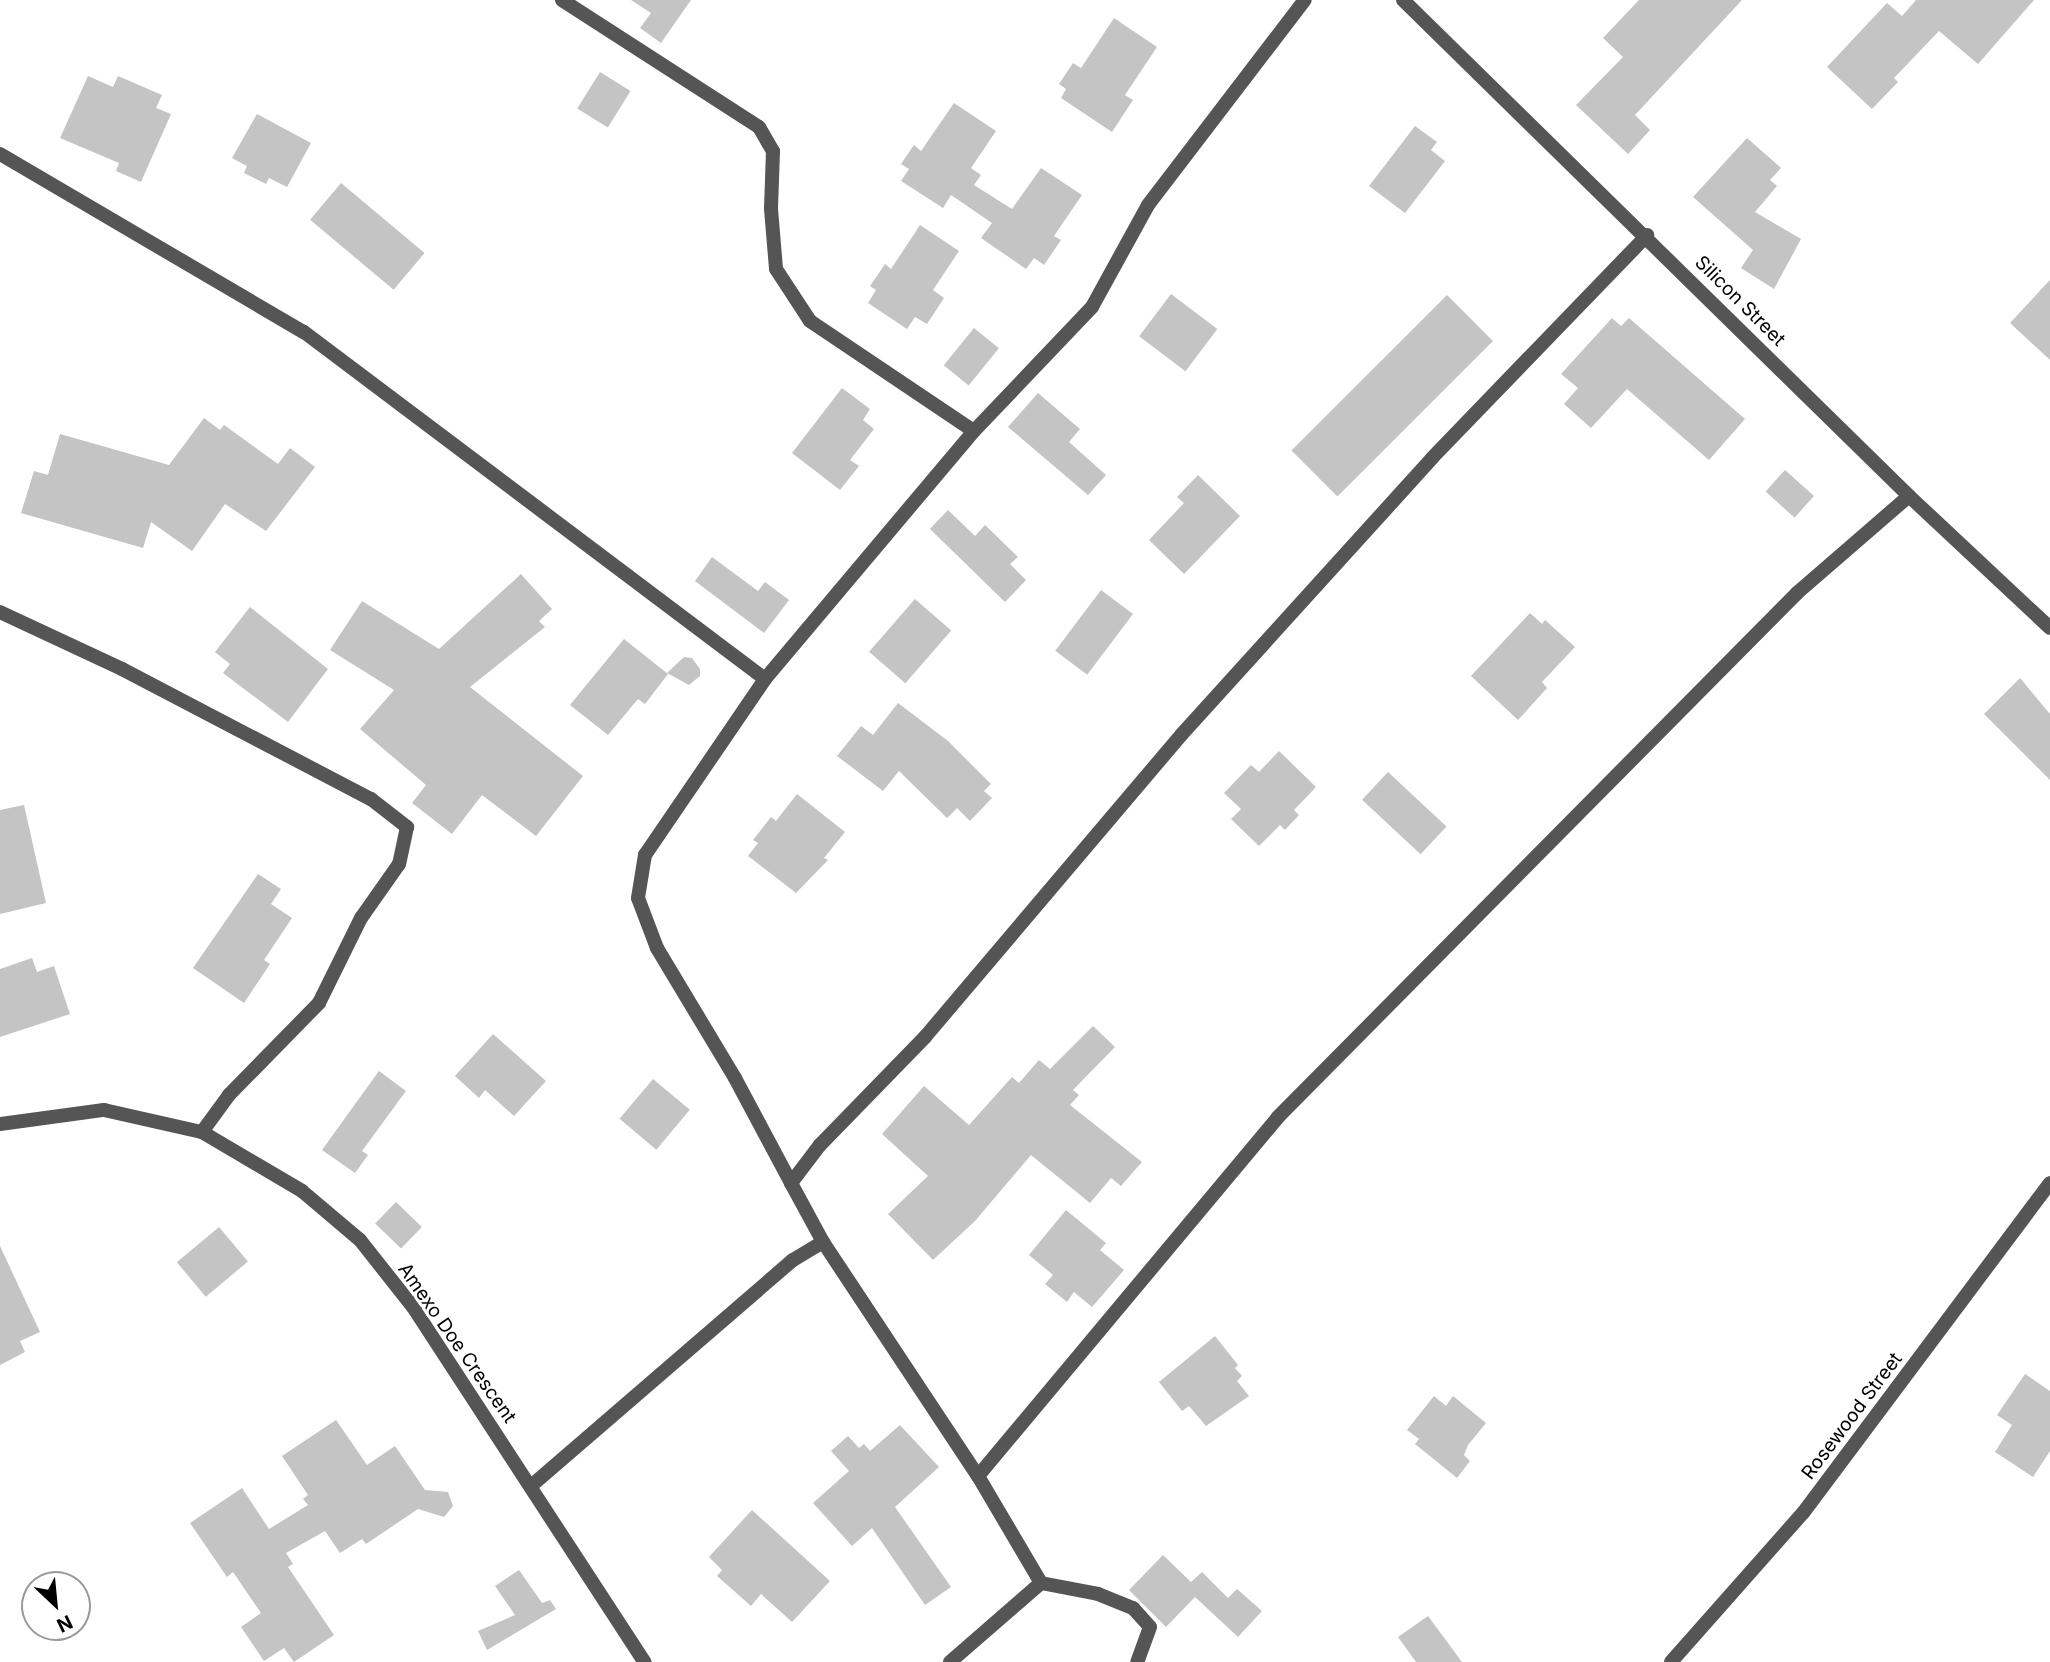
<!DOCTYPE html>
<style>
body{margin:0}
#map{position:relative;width:2050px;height:1662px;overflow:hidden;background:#fff;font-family:Inter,sans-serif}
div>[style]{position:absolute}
.building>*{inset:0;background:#c4c4c4;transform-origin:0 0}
.street>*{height:14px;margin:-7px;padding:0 7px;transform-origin:7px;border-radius:7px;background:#555}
span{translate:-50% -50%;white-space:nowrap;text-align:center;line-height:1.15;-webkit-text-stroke:6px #fff;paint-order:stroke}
.street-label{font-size:19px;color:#000}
.north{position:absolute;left:21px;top:1571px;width:70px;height:70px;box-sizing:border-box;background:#fff;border:2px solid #999;border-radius:50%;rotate:154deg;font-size:19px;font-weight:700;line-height:28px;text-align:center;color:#000}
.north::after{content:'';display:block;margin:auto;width:24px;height:32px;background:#000;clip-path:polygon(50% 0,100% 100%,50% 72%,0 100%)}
</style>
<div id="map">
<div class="building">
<div style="clip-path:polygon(631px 0,691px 0,661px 43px,640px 28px,651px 13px)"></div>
<div style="clip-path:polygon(1639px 0,1742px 0,1635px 115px,1650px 130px,1628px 154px,1576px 105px,1623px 57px,1603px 38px)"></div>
<div style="clip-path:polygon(1916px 0,2034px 0,1978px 64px,1939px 31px,1894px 78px,1898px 82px,1872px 109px,1827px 67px,1887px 3px,1902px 16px)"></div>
<div style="clip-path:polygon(1114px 18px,1157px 47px,1125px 95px,1133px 100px,1112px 132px,1061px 98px,1066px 89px,1059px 84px,1073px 63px,1081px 68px)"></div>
<div style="left:600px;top:72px;width:36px;height:43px;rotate:32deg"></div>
<div style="clip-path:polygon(88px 76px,113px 87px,118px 76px,162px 95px,156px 108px,171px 114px,141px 182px,116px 171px,119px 163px,60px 138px)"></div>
<div style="clip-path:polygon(954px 103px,996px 131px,971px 168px,981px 175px,974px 185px,1012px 209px,1041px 168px,1082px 195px,1054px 236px,1061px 240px,1044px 265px,1034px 258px,1026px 269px,981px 238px,992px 223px,951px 195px,943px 208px,901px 181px,909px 169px,901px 164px,914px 145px,921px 151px)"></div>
<div style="clip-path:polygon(257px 114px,311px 143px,287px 187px,269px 178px,266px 184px,244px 173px,247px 166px,232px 158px)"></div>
<div style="clip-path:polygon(1415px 126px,1437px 142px,1431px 150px,1445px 161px,1405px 213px,1369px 186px)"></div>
<div style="clip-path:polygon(1747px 138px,1781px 168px,1770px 180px,1777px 186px,1755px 212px,1801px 239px,1774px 289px,1741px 268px,1753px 250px,1693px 197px)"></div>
<div style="left:341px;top:183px;width:109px;height:48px;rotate:40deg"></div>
<div style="clip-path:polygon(920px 225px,959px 251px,933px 290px,944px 298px,927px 324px,915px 317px,907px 329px,868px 303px,876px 290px,870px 286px,885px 264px,891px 269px)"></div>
<div style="clip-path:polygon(2050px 280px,2050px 360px,2010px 323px)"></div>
<div style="left:1171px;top:294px;width:58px;height:53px;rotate:37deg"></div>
<div style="left:1447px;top:295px;width:65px;height:220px;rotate:45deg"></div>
<div style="clip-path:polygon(1612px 318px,1621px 326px,1629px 318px,1745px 419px,1709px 460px,1627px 389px,1591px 428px,1564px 404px,1578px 388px,1561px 374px)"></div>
<div style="left:974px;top:328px;width:32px;height:48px;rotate:39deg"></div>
<div style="clip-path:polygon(842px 388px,870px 409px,863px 420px,874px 429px,850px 460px,859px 466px,840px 490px,792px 453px)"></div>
<div style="clip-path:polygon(1038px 393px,1080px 429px,1069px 442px,1106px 475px,1088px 495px,1008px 427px)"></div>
<div style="clip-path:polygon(204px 418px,220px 430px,224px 425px,278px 464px,290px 448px,315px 467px,266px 531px,225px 504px,192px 551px,151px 522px,143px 548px,21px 513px,34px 471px,48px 475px,60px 434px,169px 465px)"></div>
<div style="left:1785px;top:470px;width:39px;height:29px;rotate:42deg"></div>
<div style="clip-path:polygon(1198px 475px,1240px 516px,1184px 574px,1149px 540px,1184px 503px,1177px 497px)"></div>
<div style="clip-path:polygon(948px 510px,975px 536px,985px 525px,1018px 557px,1010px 564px,1026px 580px,1005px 602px,930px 529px)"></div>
<div style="clip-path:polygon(712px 557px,758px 591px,765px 582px,789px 600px,764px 633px,695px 581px)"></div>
<div style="clip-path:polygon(521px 574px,552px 609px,539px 621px,545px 627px,470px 687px,583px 776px,536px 836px,482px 795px,452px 834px,412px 803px,426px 785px,360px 729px,394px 690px,330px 650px,362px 601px,439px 649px)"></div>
<div style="left:1101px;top:590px;width:40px;height:76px;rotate:37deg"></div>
<div style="left:915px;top:599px;width:48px;height:70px;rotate:41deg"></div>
<div style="clip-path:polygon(250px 607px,328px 669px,288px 722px,223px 673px,230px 664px,215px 652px)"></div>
<div style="clip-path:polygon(1530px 613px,1542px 624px,1545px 620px,1575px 647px,1542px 682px,1547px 688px,1518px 720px,1471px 676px)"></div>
<div style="clip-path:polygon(624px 639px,668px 674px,645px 704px,638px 699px,608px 735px,570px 705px)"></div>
<div style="clip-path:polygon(684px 657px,692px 658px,700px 669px,700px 676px,689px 685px,667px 673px)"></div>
<div style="clip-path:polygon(2020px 678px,2050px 714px,2050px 780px,1984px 714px)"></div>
<div style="clip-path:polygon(898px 703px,948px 741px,991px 784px,984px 791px,992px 798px,970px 821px,957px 808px,947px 818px,899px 771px,883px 791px,837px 756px,861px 726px,873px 735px)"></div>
<div style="clip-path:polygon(1279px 751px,1316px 787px,1294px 810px,1299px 815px,1285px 830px,1280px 825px,1259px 846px,1231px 819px,1241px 809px,1224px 793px,1251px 765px,1259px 772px)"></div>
<div style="left:1388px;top:772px;width:80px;height:38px;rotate:43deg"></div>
<div style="clip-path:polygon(797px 794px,845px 832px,824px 858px,828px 860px,796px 893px,748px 856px,758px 843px,753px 840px,771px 817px,776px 821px)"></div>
<div style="clip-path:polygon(24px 805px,46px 903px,0 914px,0 810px)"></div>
<div style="clip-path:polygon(258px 874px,281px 889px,271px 904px,292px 918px,264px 960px,270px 964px,244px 1003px,193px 968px)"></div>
<div style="clip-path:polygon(32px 958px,37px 972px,54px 966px,70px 1014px,0 1037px,0 969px)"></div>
<div style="clip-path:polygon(1093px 1026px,1115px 1047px,1073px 1090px,1079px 1095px,1070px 1105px,1142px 1162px,1121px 1186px,1111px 1178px,1090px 1203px,1031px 1155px,975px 1221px,933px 1260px,888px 1214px,928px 1176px,882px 1134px,924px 1086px,969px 1125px,1012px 1077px,1019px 1083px,1039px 1060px,1050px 1069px)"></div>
<div style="clip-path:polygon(493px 1034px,546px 1081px,514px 1116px,485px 1090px,479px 1098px,455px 1076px)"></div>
<div style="clip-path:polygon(379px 1071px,406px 1091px,362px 1151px,368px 1155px,355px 1173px,322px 1150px)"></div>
<div style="left:653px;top:1079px;width:48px;height:52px;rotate:40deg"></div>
<div style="left:396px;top:1202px;width:36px;height:30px;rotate:44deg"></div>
<div style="clip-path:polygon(1066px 1210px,1106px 1243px,1100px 1250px,1124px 1270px,1092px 1307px,1074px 1292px,1067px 1302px,1045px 1284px,1053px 1275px,1029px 1255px)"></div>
<div style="left:219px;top:1227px;width:45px;height:55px;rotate:50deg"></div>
<div style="clip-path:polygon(0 1246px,40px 1332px,20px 1341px,25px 1352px,0 1365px)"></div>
<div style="clip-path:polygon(1215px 1336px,1238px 1365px,1235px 1368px,1242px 1376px,1237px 1381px,1249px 1396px,1206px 1426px,1189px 1406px,1182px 1411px,1159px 1382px)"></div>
<div style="clip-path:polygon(2025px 1374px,2050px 1391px,2050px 1451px,2033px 1477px,1995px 1452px,2012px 1425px,1997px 1415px)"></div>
<div style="clip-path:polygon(1434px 1396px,1446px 1406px,1453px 1396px,1486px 1423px,1468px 1445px,1464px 1455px,1470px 1461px,1457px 1478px,1415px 1444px,1419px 1439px,1407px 1430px)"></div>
<div style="clip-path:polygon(336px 1420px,367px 1465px,395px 1446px,425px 1490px,448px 1492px,453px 1506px,444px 1517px,418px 1509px,366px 1544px,362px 1539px,340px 1553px,325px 1531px,286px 1553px,293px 1564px,288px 1567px,334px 1635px,294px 1662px,284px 1648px,264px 1661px,241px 1627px,261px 1613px,233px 1572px,227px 1577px,190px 1523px,242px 1488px,269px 1529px,308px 1505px,303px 1499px,308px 1495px,282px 1456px)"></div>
<div style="clip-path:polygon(900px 1425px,939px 1467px,895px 1507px,951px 1587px,925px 1605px,872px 1528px,852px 1546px,813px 1503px,849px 1471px,831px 1451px,848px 1436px,859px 1448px,864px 1444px,870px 1451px)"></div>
<div style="clip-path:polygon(752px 1510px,830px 1581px,792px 1622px,761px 1594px,751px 1606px,717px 1576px,722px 1570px,709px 1557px)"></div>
<div style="clip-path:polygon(1163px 1555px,1191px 1582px,1202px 1572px,1228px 1598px,1237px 1589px,1262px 1611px,1238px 1637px,1195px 1597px,1166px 1627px,1129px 1590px)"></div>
<div style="clip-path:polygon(519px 1570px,542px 1603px,550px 1600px,556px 1609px,487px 1650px,478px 1631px,515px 1615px,495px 1586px)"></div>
<div style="clip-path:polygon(1428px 1616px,1462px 1662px,1416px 1662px,1398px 1637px)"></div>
</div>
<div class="street">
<div style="left:562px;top:0;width:234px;rotate:32.8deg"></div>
<div style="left:759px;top:127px;width:28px;rotate:60deg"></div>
<div style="left:773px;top:151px;width:58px;rotate:92deg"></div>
<div style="left:771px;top:209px;width:60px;rotate:85.2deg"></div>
<div style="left:776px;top:269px;width:62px;rotate:56.8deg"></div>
<div style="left:810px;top:321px;width:197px;rotate:33.9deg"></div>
<div style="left:1403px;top:0;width:709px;rotate:44.43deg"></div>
<div style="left:1909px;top:496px;width:193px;rotate:43.1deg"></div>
<div style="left:0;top:154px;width:352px;rotate:30.4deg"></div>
<div style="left:304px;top:332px;width:577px;rotate:36.97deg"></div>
<div style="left:0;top:612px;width:135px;rotate:25deg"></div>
<div style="left:122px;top:669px;width:281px;rotate:27.6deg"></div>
<div style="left:371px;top:799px;width:46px;rotate:37.9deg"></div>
<div style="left:407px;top:827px;width:38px;rotate:102deg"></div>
<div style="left:399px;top:864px;width:66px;rotate:125.1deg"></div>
<div style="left:361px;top:918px;width:95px;rotate:116.3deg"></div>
<div style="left:319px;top:1003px;width:129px;rotate:134.4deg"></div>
<div style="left:229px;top:1095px;width:46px;rotate:126.1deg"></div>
<div style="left:0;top:1124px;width:105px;rotate:-7.7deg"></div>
<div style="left:104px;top:1110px;width:100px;rotate:12.7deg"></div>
<div style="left:202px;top:1132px;width:116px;rotate:30.5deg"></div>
<div style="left:302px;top:1191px;width:76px;rotate:40.2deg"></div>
<div style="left:360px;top:1240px;width:85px;rotate:51.7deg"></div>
<div style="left:413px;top:1307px;width:424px;rotate:56.9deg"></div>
<div style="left:791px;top:1183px;width:119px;rotate:-118.1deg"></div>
<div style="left:735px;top:1078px;width:152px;rotate:-121deg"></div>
<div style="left:657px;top:948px;width:53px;rotate:-110.8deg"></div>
<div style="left:638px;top:898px;width:44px;rotate:-80.8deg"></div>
<div style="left:645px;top:855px;width:213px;rotate:-55.7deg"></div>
<div style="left:765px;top:679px;width:324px;rotate:-49.9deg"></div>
<div style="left:974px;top:431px;width:171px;rotate:-46.4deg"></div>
<div style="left:1092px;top:307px;width:116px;rotate:-61.2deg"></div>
<div style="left:1148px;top:205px;width:258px;rotate:-52.6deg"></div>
<div style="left:823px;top:1242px;width:67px;rotate:-118.5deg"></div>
<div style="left:791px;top:1183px;width:48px;rotate:-52.7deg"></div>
<div style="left:820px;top:1145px;width:151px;rotate:-45.8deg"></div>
<div style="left:925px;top:1037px;width:397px;rotate:-49.7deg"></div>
<div style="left:1182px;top:734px;width:372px;rotate:-47.8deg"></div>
<div style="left:1432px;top:458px;width:310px;rotate:-46deg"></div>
<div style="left:978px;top:1476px;width:468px;rotate:-50.1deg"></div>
<div style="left:1278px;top:1117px;width:738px;rotate:-45.27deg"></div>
<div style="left:1797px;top:593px;width:148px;rotate:-40.9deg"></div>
<div style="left:531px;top:1486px;width:346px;rotate:-40.8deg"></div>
<div style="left:793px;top:1260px;width:35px;rotate:-31deg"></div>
<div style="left:823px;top:1242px;width:281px;rotate:56.5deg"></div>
<div style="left:978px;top:1476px;width:124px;rotate:59.5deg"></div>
<div style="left:1041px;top:1583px;width:58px;rotate:10.9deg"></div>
<div style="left:1098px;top:1594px;width:38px;rotate:22deg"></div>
<div style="left:1133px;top:1608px;width:25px;rotate:48deg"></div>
<div style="left:1150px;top:1627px;width:37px;rotate:110deg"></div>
<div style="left:950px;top:1662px;width:121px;rotate:-41deg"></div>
<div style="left:1671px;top:1662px;width:199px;rotate:-48.5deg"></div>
<div style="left:1803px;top:1513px;width:412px;rotate:-53.2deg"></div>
</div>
<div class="street-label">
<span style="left:1740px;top:301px;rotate:45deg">Silicon Street</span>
<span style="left:457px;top:1343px;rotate:55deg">Amexo Doe Crescent</span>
<span style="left:1852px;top:1416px;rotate:-53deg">Rosewood Street</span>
</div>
<div class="north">N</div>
</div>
